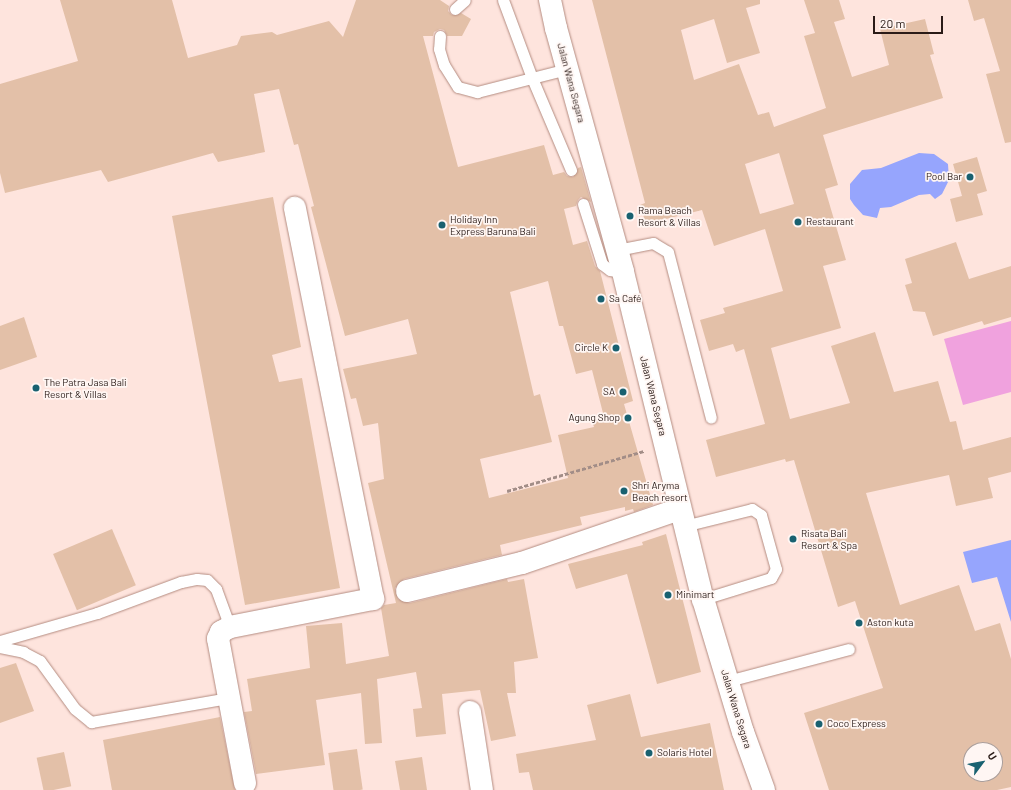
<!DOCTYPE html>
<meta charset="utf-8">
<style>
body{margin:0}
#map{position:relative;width:1011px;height:790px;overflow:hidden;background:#fee4dd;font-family:Barlow,sans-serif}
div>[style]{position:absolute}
.green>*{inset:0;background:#f0a2de}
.water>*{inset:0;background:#96a5fd}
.building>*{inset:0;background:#e3c0a8;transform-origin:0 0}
.path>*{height:2.5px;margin-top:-1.25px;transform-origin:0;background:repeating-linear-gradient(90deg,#a28d87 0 4px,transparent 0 6px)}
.roads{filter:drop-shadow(0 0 1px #b48c81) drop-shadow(0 0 1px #b48c81)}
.lane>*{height:11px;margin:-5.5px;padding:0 5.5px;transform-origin:5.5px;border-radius:5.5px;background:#fff}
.street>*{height:22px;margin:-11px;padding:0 11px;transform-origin:11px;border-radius:11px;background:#fff}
.dots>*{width:11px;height:11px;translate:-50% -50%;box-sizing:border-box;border:2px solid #fff6f3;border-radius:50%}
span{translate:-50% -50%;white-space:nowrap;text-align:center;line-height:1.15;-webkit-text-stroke:3.5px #fff6f3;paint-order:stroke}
.street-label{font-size:10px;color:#2a1b17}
.poi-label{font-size:10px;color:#2a1b17}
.right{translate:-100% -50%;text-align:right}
.left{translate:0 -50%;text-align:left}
.north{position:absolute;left:963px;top:742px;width:40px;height:40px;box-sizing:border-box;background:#fff6f3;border:1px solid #aa9e9b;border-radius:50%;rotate:58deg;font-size:11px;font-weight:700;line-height:16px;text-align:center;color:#2a1b17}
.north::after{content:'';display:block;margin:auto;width:14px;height:18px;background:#196170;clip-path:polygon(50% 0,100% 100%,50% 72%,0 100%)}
.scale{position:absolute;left:873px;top:16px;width:70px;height:18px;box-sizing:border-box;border:2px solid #2a1b17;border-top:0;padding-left:5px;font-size:12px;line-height:14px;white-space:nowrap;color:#2a1b17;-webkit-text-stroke:3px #fff6f3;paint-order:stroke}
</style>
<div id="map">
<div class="green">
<div style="clip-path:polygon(1011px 321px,1011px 392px,963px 405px,944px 339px)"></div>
</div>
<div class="water">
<div style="clip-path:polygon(919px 153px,934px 154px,948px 164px,949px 180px,942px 194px,935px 199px,930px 194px,919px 195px,891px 207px,880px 208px,877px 218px,863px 215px,854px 205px,850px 199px,850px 184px,862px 170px,881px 168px)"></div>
<div style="clip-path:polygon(1011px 540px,1011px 622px,997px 577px,972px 583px,963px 552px)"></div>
</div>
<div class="building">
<div style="clip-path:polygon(evenodd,60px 0,172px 0,188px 58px,237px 45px,241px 36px,272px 32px,277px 35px,329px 21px,343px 37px,356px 0,440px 0,449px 6px,448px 11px,452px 15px,461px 13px,471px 19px,462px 36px,447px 36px,444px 30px,440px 29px,434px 32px,433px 36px,423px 36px,458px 167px,544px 145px,553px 175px,564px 172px,567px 176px,573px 177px,578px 168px,581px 167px,591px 202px,581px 197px,578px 200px,576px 206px,564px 209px,573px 245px,587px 241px,595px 266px,600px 271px,633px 401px,624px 404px,653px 505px,634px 512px,633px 509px,625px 511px,625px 507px,580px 517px,582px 525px,500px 545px,502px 555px,404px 579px,395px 588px,398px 599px,410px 603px,507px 579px,508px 582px,524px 579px,538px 658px,514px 662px,516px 693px,507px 693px,516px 736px,491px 741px,480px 690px,442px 694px,446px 734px,416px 737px,413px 709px,422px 708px,416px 672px,377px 679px,382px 743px,365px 744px,361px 693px,316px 700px,325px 765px,256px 774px,244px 712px,252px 711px,247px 679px,310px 668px,306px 626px,342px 623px,346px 664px,389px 656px,381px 608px,384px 605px,396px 603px,368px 483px,384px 479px,378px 423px,363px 426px,356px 398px,351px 399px,343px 369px,417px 354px,408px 319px,345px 336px,311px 207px,314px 206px,298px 144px,294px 145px,279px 89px,254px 94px,265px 152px,218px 162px,213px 153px,108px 182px,101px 170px,5px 193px,0 173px,0 84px,78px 61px,60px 0,548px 281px,559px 326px,563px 326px,576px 374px,592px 370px,604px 417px,592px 421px,594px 427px,558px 435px,568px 478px,489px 498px,480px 459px,552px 442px,540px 394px,534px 396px,510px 292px,548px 281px)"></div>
<div style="clip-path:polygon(evenodd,592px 0,760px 0,760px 4px,746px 8px,760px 53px,727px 63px,714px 19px,681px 30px,694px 80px,739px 64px,758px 115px,769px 112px,774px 127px,826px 108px,804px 36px,815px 33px,804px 0,839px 0,845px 19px,834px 22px,852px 77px,889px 65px,880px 29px,925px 19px,934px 54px,930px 55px,943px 98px,823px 135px,838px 185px,825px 189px,846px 260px,823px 266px,841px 328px,771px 348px,790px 419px,850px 403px,831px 346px,875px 332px,894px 392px,938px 381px,950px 422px,956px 421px,963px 450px,1011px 437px,1011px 472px,988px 478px,993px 498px,956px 506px,949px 475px,866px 493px,900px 605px,959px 585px,975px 631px,1000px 623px,1011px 659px,1011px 787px,997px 790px,829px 790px,804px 713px,883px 688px,855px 601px,838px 607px,794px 460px,786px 462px,785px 459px,716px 477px,706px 440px,765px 424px,744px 349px,736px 352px,733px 344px,709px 351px,700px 320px,725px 313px,723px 308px,783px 291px,765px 229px,714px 246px,702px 210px,646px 224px,640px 205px,645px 203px,592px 0,779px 153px,794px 204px,760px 214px,745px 164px,779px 153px,592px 0,971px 750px,995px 750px,995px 774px,971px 774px,971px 750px)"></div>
<div style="clip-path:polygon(968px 0,1011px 0,1011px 142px,1005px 143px,986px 74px,1000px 71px,984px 18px,974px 21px)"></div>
<div style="clip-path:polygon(977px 157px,987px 191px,977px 194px,983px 215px,956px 222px,950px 199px,962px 196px,953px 164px)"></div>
<div style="clip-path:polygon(273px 197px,301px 347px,272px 355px,279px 382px,302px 378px,340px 588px,245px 605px,172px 216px)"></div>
<div style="clip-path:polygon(956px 242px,969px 279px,1011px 266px,1011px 317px,984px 325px,982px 321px,933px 336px,925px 312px,913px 311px,905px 285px,912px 283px,905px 259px)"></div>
<div style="clip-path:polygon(24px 317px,37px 357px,0 370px,0 326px)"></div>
<div style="left:112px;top:529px;width:61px;height:64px;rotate:67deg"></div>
<div style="clip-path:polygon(666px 534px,701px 672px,657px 684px,627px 574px,576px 589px,568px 564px,643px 545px,642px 542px)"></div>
<div style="clip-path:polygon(16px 663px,34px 711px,0 723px,0 668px)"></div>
<div style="clip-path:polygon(630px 694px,641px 737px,710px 723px,724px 790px,533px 790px,529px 772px,519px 773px,516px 754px,596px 740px,587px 705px)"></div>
<div style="clip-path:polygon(220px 717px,235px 790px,112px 790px,103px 740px)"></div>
<div style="left:357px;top:749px;width:41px;height:29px;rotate:82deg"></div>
<div style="left:64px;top:752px;width:35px;height:28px;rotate:78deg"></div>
<div style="clip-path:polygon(422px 757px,427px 790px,400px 790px,395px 761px)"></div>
</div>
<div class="path">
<div style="left:507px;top:491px;width:143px;rotate:-16.3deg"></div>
</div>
<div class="roads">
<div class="lane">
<div style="left:503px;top:0;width:83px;rotate:69.6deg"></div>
<div style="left:532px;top:78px;width:100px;rotate:67deg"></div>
<div style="left:455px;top:9px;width:13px;rotate:-42deg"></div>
<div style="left:440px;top:36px;width:13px;rotate:94deg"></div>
<div style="left:439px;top:49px;width:17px;rotate:73deg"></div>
<div style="left:444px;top:65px;width:26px;rotate:58deg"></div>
<div style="left:458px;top:87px;width:20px;rotate:15deg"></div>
<div style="left:477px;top:92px;width:93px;rotate:-14.3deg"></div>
<div style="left:583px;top:204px;width:63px;rotate:72.4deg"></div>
<div style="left:602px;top:264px;width:10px;rotate:37deg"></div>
<div style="left:610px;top:270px;width:13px;rotate:9deg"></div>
<div style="left:617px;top:250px;width:37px;rotate:-11deg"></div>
<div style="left:653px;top:243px;width:17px;rotate:31deg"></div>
<div style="left:668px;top:252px;width:171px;rotate:75.5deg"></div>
<div style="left:684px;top:526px;width:70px;rotate:-14deg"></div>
<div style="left:752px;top:509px;width:11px;rotate:34deg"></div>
<div style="left:761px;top:515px;width:56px;rotate:74.5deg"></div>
<div style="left:776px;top:569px;width:10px;rotate:119deg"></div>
<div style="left:771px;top:578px;width:71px;rotate:162.8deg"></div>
<div style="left:0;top:641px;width:101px;rotate:-16.1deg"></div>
<div style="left:97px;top:613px;width:90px;rotate:-20.3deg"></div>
<div style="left:181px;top:582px;width:16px;rotate:-11deg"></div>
<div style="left:197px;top:579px;width:10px;rotate:6deg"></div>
<div style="left:207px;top:580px;width:13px;rotate:45deg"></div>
<div style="left:216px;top:589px;width:40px;rotate:69.8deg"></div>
<div style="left:0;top:647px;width:24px;rotate:12deg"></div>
<div style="left:23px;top:652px;width:19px;rotate:28deg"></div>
<div style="left:40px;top:661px;width:59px;rotate:53.9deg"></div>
<div style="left:75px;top:709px;width:21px;rotate:39deg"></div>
<div style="left:91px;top:722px;width:140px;rotate:-9.9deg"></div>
<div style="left:728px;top:681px;width:125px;rotate:-14.8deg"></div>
</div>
<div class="street">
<div style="left:550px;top:0;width:29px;rotate:78deg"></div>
<div style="left:556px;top:28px;width:253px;rotate:74.6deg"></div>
<div style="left:623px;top:272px;width:337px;rotate:76.3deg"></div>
<div style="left:703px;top:599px;width:139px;rotate:73.3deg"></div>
<div style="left:743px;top:732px;width:62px;rotate:70.1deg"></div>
<div style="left:407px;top:591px;width:118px;rotate:-13.7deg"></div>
<div style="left:522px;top:563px;width:167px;rotate:-18.9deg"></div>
<div style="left:470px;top:712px;width:79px;rotate:81.3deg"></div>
<div style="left:245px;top:783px;width:147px;rotate:-100.6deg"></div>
<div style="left:218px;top:639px;width:8px;rotate:-67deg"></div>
<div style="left:221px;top:632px;width:10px;rotate:-29deg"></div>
<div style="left:230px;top:627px;width:146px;rotate:-11.1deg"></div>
<div style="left:373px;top:599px;width:399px;rotate:-101.3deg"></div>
</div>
</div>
<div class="dots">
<div style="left:970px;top:177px;background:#196170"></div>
<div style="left:630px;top:216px;background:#196170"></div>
<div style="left:798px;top:222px;background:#196170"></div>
<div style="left:442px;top:225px;background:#196170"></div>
<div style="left:601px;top:299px;background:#196170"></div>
<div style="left:616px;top:348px;background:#196170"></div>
<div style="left:36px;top:388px;background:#196170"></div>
<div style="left:623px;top:392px;background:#196170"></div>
<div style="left:628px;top:418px;background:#196170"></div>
<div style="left:624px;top:491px;background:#196170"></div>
<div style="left:793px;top:539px;background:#196170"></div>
<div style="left:668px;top:595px;background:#196170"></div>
<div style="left:859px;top:623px;background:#196170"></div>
<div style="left:819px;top:724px;background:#196170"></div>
<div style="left:649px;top:753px;background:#196170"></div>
</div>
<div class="street-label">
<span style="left:571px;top:83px;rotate:75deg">Jalan Wana Segara</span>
<span style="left:653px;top:396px;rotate:76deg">Jalan Wana Segara</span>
<span style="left:736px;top:709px;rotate:73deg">Jalan Wana Segara</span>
</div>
<div class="poi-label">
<span class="right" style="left:962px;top:177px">Pool Bar</span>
<span class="left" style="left:638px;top:216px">Rama Beach<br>Resort &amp; Villas</span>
<span class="left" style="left:450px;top:225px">Holiday Inn<br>Express Baruna Bali</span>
<span class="left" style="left:806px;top:222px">Restaurant</span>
<span class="left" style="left:609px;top:299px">Sa Café</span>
<span class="right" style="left:608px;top:348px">Circle K</span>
<span class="left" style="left:44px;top:388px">The Patra Jasa Bali<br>Resort &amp; Villas</span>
<span class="right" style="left:615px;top:392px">SA</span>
<span class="right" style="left:620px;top:418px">Agung Shop</span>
<span class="left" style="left:632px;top:491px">Shri Aryma<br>Beach resort</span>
<span class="left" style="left:801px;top:539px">Risata Bali<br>Resort &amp; Spa</span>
<span class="left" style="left:676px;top:595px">Minimart</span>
<span class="left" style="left:867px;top:623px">Aston kuta</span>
<span class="left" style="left:827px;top:724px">Coco Express</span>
<span class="left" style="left:657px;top:753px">Solaris Hotel</span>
</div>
<div class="north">U</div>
<div class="scale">20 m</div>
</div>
